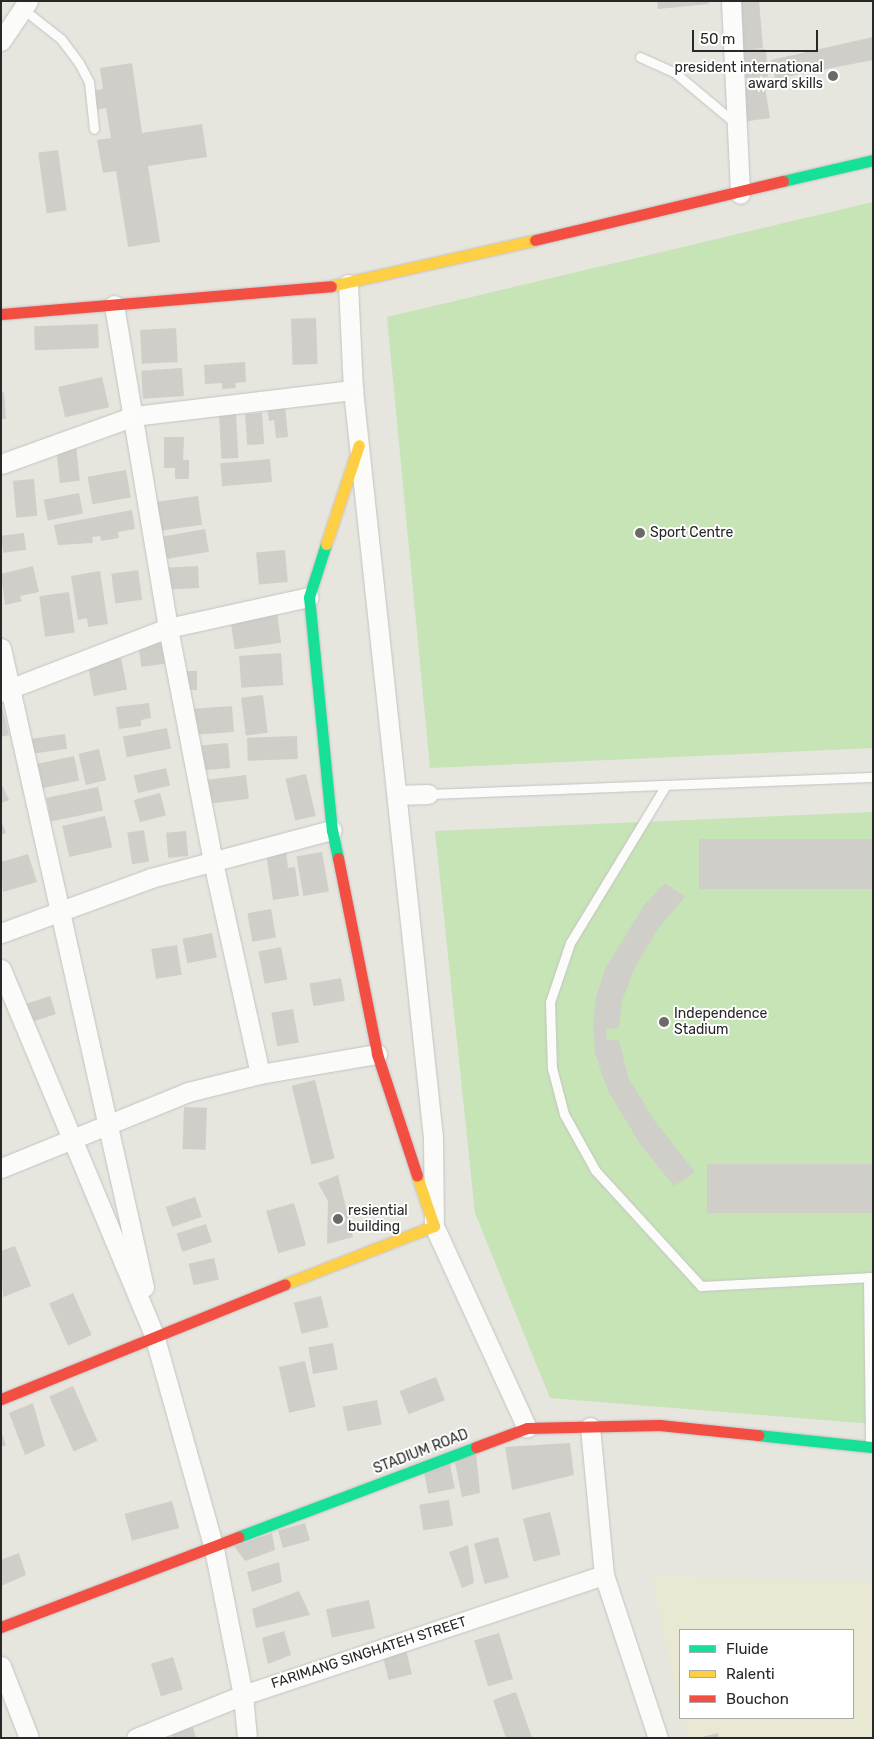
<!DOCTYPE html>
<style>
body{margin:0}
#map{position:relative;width:874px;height:1739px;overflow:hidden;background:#e6e5de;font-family:Rubik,sans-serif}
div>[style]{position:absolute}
.education>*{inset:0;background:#e9e8d3}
.pitch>*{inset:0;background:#c6e4b6}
.building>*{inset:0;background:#cfcec9;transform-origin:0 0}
.roads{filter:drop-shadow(0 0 1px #c4c3c3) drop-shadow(0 0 1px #c4c3c3)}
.lane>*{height:9px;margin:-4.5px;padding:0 4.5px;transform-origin:4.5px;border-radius:4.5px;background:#fbfbfa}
.street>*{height:19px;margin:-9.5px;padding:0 9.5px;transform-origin:9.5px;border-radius:9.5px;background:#fbfbfa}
.fast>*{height:11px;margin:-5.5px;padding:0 5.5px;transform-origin:5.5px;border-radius:5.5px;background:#16e098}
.slow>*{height:11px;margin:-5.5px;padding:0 5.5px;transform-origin:5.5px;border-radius:5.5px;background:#ffcf43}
.jam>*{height:11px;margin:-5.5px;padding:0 5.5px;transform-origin:5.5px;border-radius:5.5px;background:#f24e42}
.dots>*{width:14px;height:14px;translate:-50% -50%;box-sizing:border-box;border:2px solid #fff;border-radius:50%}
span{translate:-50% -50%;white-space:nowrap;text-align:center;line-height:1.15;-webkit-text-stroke:4px #fff;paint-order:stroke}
.poi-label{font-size:14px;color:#282828}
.right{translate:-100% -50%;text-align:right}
.left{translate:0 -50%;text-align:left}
.street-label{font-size:14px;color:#282828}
.frame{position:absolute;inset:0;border:2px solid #282828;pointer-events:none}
.legend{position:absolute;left:679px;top:1629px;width:175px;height:90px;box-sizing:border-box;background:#fff;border:1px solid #a9a9a9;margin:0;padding:6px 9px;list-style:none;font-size:15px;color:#282828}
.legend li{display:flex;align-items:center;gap:10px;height:25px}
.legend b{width:25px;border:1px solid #a9a9a9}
.scale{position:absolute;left:692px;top:30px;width:126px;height:22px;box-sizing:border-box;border:2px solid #282828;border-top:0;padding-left:6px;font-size:15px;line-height:18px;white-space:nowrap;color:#282828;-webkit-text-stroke:4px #fff;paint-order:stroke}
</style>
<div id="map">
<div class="education">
<div style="clip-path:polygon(651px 1576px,873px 1582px,873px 1738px,687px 1738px,682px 1718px,853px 1718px,853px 1630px,680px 1630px,680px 1708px)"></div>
</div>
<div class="pitch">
<div style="clip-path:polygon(873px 202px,873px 748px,430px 768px,387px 317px)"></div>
<div style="clip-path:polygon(873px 812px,873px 1424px,550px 1398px,475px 1213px,435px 831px)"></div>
</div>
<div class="building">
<div style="clip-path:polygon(657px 1px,708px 1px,709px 4px,658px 9px)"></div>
<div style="clip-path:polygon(737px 1px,759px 1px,763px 48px,751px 49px,766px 49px,768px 77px,741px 78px)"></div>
<div style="clip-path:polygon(873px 37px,873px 60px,775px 79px,771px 60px)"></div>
<div style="clip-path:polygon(132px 63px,142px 133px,202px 124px,207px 157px,148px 166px,160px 242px,128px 247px,116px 171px,103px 173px,97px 140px,111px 138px,106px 108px,96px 110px,93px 91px,103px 89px,100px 68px)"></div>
<div style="clip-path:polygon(764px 81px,770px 118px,742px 122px,740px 82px)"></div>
<div style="left:58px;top:150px;width:61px;height:20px;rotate:82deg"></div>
<div style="left:316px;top:318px;width:46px;height:25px;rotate:88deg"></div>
<div style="left:98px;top:324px;width:24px;height:64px;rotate:88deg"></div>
<div style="left:176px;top:328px;width:34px;height:36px;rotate:87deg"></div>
<div style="clip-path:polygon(245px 362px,246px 382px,235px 383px,236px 388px,222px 389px,222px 383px,205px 384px,204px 365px)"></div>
<div style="left:182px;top:368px;width:28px;height:41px;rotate:86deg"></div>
<div style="left:102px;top:377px;width:31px;height:45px;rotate:77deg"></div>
<div style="clip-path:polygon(1px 392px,4px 392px,6px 419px,1px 419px)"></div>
<div style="clip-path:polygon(285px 405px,288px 437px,276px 438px,274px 420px,269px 421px,267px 407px)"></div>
<div style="left:236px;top:413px;width:45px;height:17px;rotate:87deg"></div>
<div style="left:262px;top:413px;width:31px;height:17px;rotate:86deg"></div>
<div style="clip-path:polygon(164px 437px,184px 437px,183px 460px,189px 460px,189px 479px,175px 479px,175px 468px,164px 468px)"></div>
<div style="left:76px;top:445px;width:36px;height:20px;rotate:84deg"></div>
<div style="left:270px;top:459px;width:23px;height:50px;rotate:85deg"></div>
<div style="left:126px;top:470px;width:28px;height:39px;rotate:80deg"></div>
<div style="left:34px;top:479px;width:37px;height:21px;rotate:85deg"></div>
<div style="left:79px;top:493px;width:21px;height:36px;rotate:79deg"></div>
<div style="left:198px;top:496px;width:29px;height:48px;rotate:82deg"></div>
<div style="clip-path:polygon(132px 510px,135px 529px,118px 532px,119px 538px,101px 541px,100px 536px,92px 537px,93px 543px,58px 545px,54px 525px)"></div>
<div style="left:205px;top:529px;width:23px;height:50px;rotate:80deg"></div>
<div style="left:24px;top:533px;width:17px;height:23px;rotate:83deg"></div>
<div style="left:285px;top:550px;width:32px;height:29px;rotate:85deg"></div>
<div style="clip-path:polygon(33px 566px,39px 592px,20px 596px,22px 601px,5px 605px,1px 574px)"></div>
<div style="left:198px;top:566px;width:22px;height:33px;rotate:87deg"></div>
<div style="left:138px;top:570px;width:30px;height:27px;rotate:82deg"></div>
<div style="clip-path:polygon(100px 571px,108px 624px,88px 627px,87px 618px,78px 620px,71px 576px)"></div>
<div style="left:69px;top:592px;width:41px;height:30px;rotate:82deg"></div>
<div style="left:277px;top:613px;width:30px;height:47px;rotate:82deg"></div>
<div style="left:162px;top:639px;width:25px;height:24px;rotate:83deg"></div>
<div style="left:281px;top:653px;width:32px;height:42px;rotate:86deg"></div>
<div style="left:121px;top:658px;width:32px;height:34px;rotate:79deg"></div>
<div style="left:181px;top:671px;width:16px;height:19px"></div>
<div style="left:263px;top:695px;width:38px;height:22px;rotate:83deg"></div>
<div style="clip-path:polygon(149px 703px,151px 718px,141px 720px,141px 726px,119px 729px,116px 707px)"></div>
<div style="left:232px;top:706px;width:26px;height:39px;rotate:86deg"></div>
<div style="clip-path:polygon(2px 707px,9px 735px,1px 737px,1px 708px)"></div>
<div style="left:167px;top:728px;width:21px;height:45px;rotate:79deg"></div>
<div style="left:65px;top:734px;width:15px;height:37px;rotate:82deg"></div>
<div style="left:297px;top:736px;width:23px;height:50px;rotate:88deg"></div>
<div style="left:228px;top:743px;width:25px;height:33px;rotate:85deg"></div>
<div style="left:99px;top:749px;width:32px;height:21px;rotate:77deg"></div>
<div style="left:74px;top:756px;width:25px;height:45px;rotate:78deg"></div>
<div style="left:166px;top:768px;width:18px;height:33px;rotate:77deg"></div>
<div style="left:306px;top:774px;width:43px;height:21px;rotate:77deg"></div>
<div style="left:246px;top:775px;width:24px;height:48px;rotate:83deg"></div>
<div style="clip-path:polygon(1px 783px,9px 800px,1px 803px)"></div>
<div style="left:98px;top:787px;width:24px;height:53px;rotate:78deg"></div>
<div style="left:160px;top:793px;width:23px;height:27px;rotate:75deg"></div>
<div style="left:105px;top:816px;width:32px;height:44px;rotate:77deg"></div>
<div style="clip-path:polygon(1px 820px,6px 833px,1px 835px)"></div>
<div style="left:144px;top:830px;width:32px;height:17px;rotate:81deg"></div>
<div style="left:186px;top:831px;width:25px;height:20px;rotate:85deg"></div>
<div style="left:873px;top:839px;width:50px;height:174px;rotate:90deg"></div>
<div style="clip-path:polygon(286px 851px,288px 868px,295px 867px,299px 896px,273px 900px,266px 854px)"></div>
<div style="left:322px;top:852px;width:40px;height:26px;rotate:80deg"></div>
<div style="clip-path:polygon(28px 854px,37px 882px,3px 892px,1px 862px)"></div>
<div style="clip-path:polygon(665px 883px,685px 897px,660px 926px,635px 967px,622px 1001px,619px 1028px,605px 1029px,607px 1040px,619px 1040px,628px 1077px,654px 1120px,695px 1172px,674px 1186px,640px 1144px,607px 1089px,595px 1053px,593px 1024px,596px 997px,606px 967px,645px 904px)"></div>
<div style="left:271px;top:909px;width:29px;height:24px;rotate:80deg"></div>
<div style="left:212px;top:933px;width:25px;height:30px;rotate:79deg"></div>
<div style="left:177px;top:945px;width:30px;height:26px;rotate:81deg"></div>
<div style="left:281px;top:947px;width:33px;height:23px;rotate:79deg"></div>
<div style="left:341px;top:978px;width:23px;height:32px;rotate:80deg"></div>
<div style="left:50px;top:996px;width:19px;height:32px;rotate:72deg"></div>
<div style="left:293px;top:1009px;width:34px;height:22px;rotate:80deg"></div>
<div style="left:315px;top:1080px;width:81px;height:24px;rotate:76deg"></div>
<div style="left:184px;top:1107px;width:23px;height:42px;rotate:2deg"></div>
<div style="left:873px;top:1164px;width:49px;height:166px;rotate:90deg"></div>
<div style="clip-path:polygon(338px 1175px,353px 1237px,327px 1244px,328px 1201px,318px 1183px)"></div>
<div style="left:195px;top:1197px;width:21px;height:31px;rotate:71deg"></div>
<div style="left:294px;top:1203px;width:44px;height:29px;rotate:74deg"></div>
<div style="left:206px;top:1224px;width:19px;height:31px;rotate:72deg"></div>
<div style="clip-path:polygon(15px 1246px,31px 1286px,3px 1297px,1px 1251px)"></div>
<div style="left:214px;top:1258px;width:22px;height:26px;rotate:77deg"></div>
<div style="left:73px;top:1293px;width:46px;height:26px;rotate:66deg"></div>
<div style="left:321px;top:1296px;width:32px;height:28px;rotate:76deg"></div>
<div style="left:333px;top:1343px;width:27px;height:25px;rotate:80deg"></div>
<div style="left:305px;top:1361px;width:47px;height:27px;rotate:77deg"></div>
<div style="left:436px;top:1377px;width:25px;height:39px;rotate:69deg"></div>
<div style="left:73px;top:1386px;width:60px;height:26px;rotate:66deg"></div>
<div style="left:377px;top:1400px;width:25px;height:35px;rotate:79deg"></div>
<div style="clip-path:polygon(33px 1403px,45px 1446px,25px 1455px,9px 1413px)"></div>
<div style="clip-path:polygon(1px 1431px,6px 1445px,1px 1447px)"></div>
<div style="clip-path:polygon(570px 1443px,574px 1475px,512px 1490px,505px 1447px)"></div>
<div style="clip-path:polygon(476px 1453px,480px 1493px,462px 1497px,454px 1458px)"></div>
<div style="left:450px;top:1464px;width:25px;height:27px;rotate:79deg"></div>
<div style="left:449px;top:1500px;width:26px;height:30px;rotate:81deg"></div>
<div style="left:172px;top:1501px;width:28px;height:49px;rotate:75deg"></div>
<div style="left:550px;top:1512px;width:44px;height:28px;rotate:76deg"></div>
<div style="left:305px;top:1523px;width:18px;height:28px;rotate:74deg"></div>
<div style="clip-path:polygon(272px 1533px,275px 1550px,245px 1561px,234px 1546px)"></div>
<div style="left:498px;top:1537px;width:42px;height:25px;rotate:75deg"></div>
<div style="clip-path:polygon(468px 1545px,474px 1583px,462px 1588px,449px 1552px)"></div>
<div style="clip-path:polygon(19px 1553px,26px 1575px,1px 1586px,1px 1560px)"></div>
<div style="clip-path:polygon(279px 1562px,282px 1582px,252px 1592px,247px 1572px)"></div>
<div style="clip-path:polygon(299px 1591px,310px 1615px,256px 1628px,252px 1609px)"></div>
<div style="left:369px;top:1600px;width:29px;height:44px;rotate:78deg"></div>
<div style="clip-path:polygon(284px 1631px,291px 1655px,268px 1664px,262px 1638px)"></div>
<div style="left:499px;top:1633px;width:48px;height:26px;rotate:73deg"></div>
<div style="left:405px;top:1646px;width:29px;height:24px;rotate:76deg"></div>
<div style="left:173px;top:1657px;width:34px;height:23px;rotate:73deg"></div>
<div style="clip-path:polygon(516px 1692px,532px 1738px,506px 1738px,493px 1700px)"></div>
<div style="clip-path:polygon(192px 1724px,196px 1738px,173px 1738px,170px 1730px)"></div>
<div style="clip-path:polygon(718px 1733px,719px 1738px,702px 1738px,702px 1737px)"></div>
</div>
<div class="roads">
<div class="lane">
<div style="left:23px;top:9px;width:48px;rotate:38.3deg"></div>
<div style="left:61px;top:39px;width:30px;rotate:53deg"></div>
<div style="left:79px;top:63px;width:21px;rotate:62deg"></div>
<div style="left:89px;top:82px;width:47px;rotate:83.9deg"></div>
<div style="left:640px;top:57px;width:37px;rotate:24deg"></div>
<div style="left:674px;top:72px;width:80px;rotate:39.9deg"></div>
<div style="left:666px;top:785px;width:185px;rotate:121.3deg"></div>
<div style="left:570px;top:943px;width:62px;rotate:108.7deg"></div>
<div style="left:550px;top:1002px;width:66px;rotate:88.3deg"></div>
<div style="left:552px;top:1068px;width:48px;rotate:75.4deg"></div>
<div style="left:564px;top:1114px;width:64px;rotate:61deg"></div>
<div style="left:595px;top:1170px;width:157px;rotate:47.6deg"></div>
<div style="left:701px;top:1286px;width:172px;rotate:-3deg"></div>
<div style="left:428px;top:794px;width:445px;rotate:-2.2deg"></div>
<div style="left:868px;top:1277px;width:167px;rotate:89.3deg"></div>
</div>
<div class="street">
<div style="left:731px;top:1px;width:193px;rotate:87.3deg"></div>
<div style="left:1px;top:41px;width:48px;rotate:-56deg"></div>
<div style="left:348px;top:284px;width:106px;rotate:87.3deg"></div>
<div style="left:353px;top:390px;width:751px;rotate:83.89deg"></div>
<div style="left:433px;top:1137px;width:89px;rotate:89.4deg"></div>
<div style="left:434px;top:1226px;width:222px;rotate:65.3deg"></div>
<div style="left:114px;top:305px;width:327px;rotate:80.5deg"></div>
<div style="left:168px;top:628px;width:238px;rotate:79.1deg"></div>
<div style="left:213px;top:862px;width:217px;rotate:77.5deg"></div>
<div style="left:1px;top:464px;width:141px;rotate:-19.8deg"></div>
<div style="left:134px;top:416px;width:221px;rotate:-6.8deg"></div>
<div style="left:1px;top:648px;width:655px;rotate:77.39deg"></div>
<div style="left:1px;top:692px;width:179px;rotate:-21deg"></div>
<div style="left:168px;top:628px;width:144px;rotate:-12.4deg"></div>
<div style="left:397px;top:795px;width:31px;rotate:-2deg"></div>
<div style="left:1px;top:933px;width:160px;rotate:-20.1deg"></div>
<div style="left:151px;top:878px;width:187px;rotate:-14.9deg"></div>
<div style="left:1px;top:969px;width:397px;rotate:67.3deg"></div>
<div style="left:154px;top:1335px;width:222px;rotate:74.3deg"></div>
<div style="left:214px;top:1549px;width:149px;rotate:78.8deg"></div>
<div style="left:243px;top:1695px;width:43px;rotate:84.7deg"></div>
<div style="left:1px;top:1168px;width:202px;rotate:-22.1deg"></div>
<div style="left:188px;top:1092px;width:74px;rotate:-14deg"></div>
<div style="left:260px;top:1074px;width:119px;rotate:-9.7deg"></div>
<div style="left:590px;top:1427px;width:149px;rotate:84.6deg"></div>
<div style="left:604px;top:1575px;width:172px;rotate:71.7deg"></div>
<div style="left:1px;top:1666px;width:77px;rotate:68.7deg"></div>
<div style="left:136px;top:1738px;width:115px;rotate:-21.9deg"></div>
<div style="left:243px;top:1695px;width:380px;rotate:-18.4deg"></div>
</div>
<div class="fast">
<div style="left:783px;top:181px;width:92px;rotate:-13.1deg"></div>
<div style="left:326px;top:544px;width:56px;rotate:107.8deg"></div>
<div style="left:309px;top:597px;width:234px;rotate:84.4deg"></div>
<div style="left:332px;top:830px;width:29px;rotate:78deg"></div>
<div style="left:758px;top:1435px;width:116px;rotate:6deg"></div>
<div style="left:238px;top:1537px;width:254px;rotate:-20.7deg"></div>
</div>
<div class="slow">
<div style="left:331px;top:286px;width:209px;rotate:-12.7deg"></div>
<div style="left:326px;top:544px;width:104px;rotate:-71.6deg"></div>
<div style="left:285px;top:1284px;width:160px;rotate:-21.3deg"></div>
<div style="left:434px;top:1226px;width:53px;rotate:-108.8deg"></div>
</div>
<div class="jam">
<div style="left:535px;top:240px;width:255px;rotate:-13.4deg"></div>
<div style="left:1px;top:314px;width:331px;rotate:-4.8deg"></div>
<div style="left:338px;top:858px;width:200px;rotate:78.7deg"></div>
<div style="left:377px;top:1054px;width:128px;rotate:71.8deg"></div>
<div style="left:1px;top:1399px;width:306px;rotate:-22deg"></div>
<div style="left:476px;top:1447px;width:54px;rotate:-20.4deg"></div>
<div style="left:527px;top:1428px;width:132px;rotate:-1.3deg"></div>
<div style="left:659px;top:1425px;width:100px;rotate:5.8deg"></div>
<div style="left:1px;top:1627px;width:254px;rotate:-20.8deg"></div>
</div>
</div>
<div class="dots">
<div style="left:833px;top:76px;background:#6a6a68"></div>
<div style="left:640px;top:533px;background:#6a6a68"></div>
<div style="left:664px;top:1022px;background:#6a6a68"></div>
<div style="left:338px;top:1219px;background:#6a6a68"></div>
</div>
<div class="poi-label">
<span class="right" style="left:823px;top:76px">president international<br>award skills</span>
<span class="left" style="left:650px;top:533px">Sport Centre</span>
<span class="left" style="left:674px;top:1022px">Independence<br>Stadium</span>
<span class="left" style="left:348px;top:1219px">resiential<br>building</span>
</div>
<div class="street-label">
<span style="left:421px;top:1452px;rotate:-21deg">STADIUM ROAD</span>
<span style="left:369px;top:1653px;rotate:-18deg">FARIMANG SINGHATEH STREET</span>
</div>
<div class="frame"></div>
<ul class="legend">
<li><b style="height:6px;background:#16e098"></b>Fluide</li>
<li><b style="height:6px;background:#ffcf43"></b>Ralenti</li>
<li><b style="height:6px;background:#f24e42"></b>Bouchon</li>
</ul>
<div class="scale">50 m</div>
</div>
